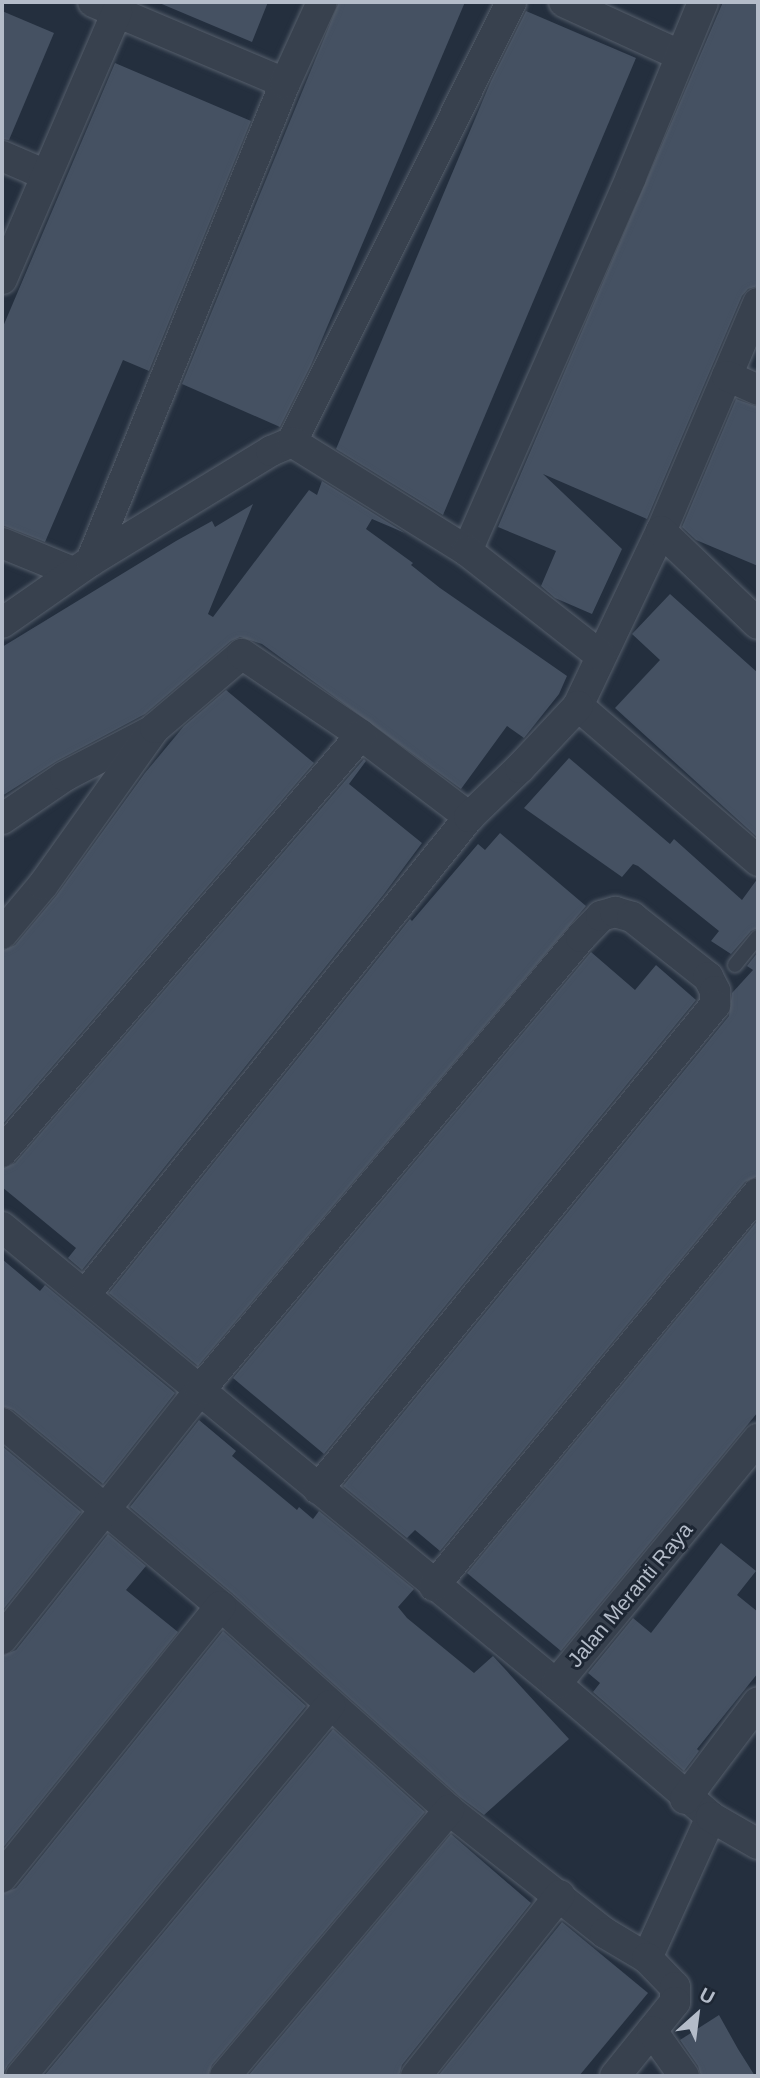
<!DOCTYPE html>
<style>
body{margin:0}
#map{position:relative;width:760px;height:2078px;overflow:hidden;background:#242f3e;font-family:Arial,sans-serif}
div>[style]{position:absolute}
.building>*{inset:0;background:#455162}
.roads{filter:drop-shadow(0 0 2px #565f6c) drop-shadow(0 0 2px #565f6c)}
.lane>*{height:14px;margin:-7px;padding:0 7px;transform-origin:7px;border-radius:7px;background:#38414e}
.street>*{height:30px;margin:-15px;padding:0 15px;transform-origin:15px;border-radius:15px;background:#38414e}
span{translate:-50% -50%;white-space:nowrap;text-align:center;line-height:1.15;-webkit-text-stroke:6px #1d2633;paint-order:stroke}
.street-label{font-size:21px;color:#b4bcc9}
.frame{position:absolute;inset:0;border:4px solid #b4bcc9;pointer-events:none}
.north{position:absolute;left:662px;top:1980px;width:70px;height:70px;-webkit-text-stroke:5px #1d2633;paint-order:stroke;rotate:28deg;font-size:19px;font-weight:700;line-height:28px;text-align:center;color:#b4bcc9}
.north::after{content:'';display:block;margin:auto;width:24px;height:32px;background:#b4bcc9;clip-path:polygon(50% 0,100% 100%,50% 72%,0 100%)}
</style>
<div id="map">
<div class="building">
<div style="clip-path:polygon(157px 2px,268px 2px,252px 42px)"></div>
<div style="clip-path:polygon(339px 2px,465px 2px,311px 365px,280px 427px,182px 384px)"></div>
<div style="clip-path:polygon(723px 2px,758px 2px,758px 286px,748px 289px,742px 296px,647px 519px,543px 474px,622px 549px,592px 614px,555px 598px,541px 586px,556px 551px,498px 527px)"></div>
<div style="clip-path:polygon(2px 11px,54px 33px,9px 140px,2px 139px)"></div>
<div style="clip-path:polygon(526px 11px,636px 58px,443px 515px,336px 449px,491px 81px)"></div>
<div style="clip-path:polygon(115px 63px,251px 121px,149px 371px,123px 360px,45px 542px,2px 525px,2px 329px)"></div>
<div style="clip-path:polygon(736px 399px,758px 407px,758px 566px,696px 540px,682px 527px)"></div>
<div style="clip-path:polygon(322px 481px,405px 533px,372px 519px,366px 529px,413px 563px,411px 565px,440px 588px,567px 676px,559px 694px,524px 738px,507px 726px,461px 789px,262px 644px,240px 637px,231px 641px,145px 714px,57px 761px,2px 796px,2px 647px,176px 541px,212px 521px,215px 527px,253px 504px,208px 614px,213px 617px,309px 490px,317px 495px)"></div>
<div style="clip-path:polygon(670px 594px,758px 673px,758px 838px,615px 708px,660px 660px,632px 634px)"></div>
<div style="clip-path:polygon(226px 690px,314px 763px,2px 1125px,2px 951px,15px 945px,56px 896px,145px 773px,184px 726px)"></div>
<div style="clip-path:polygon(569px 758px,670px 844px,674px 839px,742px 900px,758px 878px,758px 928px,751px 931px,731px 954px,711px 941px,719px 931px,638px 866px,633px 864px,622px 877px,524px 808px)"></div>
<div style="clip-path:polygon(364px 759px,366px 761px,349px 784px,422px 843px,384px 894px,82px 1270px,68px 1258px,76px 1248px,2px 1187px,2px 1169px,15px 1163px)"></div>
<div style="clip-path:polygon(500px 833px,586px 906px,198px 1366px,109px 1293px,410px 919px,412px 921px,478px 844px,485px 850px)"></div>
<div style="clip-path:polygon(591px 952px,635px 990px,656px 965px,696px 1000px,324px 1454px,233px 1378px)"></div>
<div style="clip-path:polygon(758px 952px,758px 1176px,745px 1182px,440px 1551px,415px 1530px,407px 1538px,343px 1486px,729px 1016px,732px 993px,753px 970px,747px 966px)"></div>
<div style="clip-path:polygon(758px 1220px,758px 1412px,561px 1651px,467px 1573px)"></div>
<div style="clip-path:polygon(2px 1259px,40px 1291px,45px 1285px,175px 1393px,103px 1484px,13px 1410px,2px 1406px)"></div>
<div style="clip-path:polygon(199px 1420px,236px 1451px,232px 1456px,297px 1510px,299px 1507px,313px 1519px,319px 1511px,414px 1589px,398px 1607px,407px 1618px,474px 1673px,493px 1656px,569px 1739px,484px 1815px,460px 1797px,232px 1593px,130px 1507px)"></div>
<div style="clip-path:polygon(2px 1446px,81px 1512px,2px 1611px)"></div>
<div style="clip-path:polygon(108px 1534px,146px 1566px,126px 1590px,178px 1632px,2px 1849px,2px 1656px,16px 1650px)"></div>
<div style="clip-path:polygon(721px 1543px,756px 1571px,737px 1595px,758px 1612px,758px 1673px,697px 1749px,699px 1751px,684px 1771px,593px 1692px,600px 1683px,588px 1673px,633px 1618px,651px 1633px)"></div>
<div style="clip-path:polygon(223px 1631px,306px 1706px,8px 2065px,2px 2076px,2px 1894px,16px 1888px)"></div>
<div style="clip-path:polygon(333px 1729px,425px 1812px,212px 2065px,208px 2076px,44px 2076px)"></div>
<div style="clip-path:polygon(451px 1834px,531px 1903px,402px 2065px,399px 2076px,248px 2076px)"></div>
<div style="clip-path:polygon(562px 1922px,648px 1993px,579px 2076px,438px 2076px)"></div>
<div style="clip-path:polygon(719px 2015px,738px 2049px,755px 2076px,701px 2076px,698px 2066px,680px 2040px)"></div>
</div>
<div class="roads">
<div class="lane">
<div style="left:735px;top:965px;width:36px;rotate:-51deg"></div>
</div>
<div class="street">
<div style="left:93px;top:2px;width:208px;rotate:22.9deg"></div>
<div style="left:564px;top:2px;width:128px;rotate:24.6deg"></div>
<div style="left:2px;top:156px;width:48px;rotate:23.4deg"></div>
<div style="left:2px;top:279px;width:291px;rotate:-66.7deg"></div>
<div style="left:758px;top:303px;width:248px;rotate:113deg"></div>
<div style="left:661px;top:531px;width:194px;rotate:115.4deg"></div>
<div style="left:578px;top:706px;width:238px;rotate:40.7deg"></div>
<div style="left:727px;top:376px;width:34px;rotate:24deg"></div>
<div style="left:292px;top:442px;width:491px;rotate:-63.5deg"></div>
<div style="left:661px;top:531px;width:134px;rotate:43.8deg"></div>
<div style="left:2px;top:543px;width:77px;rotate:22.2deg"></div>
<div style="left:467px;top:551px;width:408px;rotate:-66.3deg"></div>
<div style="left:631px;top:177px;width:189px;rotate:-67.6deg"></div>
<div style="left:91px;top:561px;width:211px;rotate:-31.4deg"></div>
<div style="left:271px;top:451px;width:23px;rotate:-23deg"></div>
<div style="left:292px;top:442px;width:206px;rotate:31.9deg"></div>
<div style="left:467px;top:551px;width:170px;rotate:38.1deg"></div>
<div style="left:2px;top:623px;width:108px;rotate:-34.9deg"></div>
<div style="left:91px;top:561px;width:516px;rotate:-67.91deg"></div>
<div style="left:285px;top:83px;width:89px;rotate:-65.4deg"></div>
<div style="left:2px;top:819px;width:76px;rotate:-34.3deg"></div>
<div style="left:65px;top:776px;width:95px;rotate:-27.6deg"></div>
<div style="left:2px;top:934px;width:64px;rotate:-50.1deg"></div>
<div style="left:43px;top:885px;width:193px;rotate:-54.5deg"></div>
<div style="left:155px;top:728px;width:114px;rotate:-40.4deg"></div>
<div style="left:242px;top:654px;width:144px;rotate:34.2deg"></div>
<div style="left:361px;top:735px;width:136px;rotate:37.2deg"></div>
<div style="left:2px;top:1152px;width:550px;rotate:-49.27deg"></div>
<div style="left:2px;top:1227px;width:718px;rotate:39.52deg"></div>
<div style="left:556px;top:1684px;width:204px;rotate:40.6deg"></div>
<div style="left:711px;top:1817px;width:155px;rotate:114.4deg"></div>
<div style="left:85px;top:1295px;width:613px;rotate:-51.22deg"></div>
<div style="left:469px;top:817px;width:71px;rotate:-43.9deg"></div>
<div style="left:520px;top:768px;width:85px;rotate:-46.9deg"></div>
<div style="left:2px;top:1423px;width:285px;rotate:39.9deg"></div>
<div style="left:221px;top:1606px;width:306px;rotate:41.8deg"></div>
<div style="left:449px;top:1810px;width:199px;rotate:38.3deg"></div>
<div style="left:605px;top:1933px;width:49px;rotate:30.8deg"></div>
<div style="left:647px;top:1958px;width:40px;rotate:46deg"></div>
<div style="left:675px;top:1987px;width:15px;rotate:90deg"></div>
<div style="left:675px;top:2002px;width:95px;rotate:129deg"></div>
<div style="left:434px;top:1586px;width:509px;rotate:-50.5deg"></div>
<div style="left:2px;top:1639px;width:318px;rotate:-51.5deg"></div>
<div style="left:200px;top:1390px;width:592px;rotate:-49.93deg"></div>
<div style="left:581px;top:937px;width:29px;rotate:-46deg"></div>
<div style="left:601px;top:916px;width:15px;rotate:-16deg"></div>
<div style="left:615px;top:912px;width:18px;rotate:16deg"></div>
<div style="left:632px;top:917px;width:97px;rotate:38.3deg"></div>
<div style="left:708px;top:977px;width:16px;rotate:63deg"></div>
<div style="left:715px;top:991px;width:14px;rotate:90deg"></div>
<div style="left:715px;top:1005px;width:626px;rotate:129.36deg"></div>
<div style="left:556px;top:1684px;width:318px;rotate:-50.5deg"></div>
<div style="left:685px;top:1799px;width:121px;rotate:-53deg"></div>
<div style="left:711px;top:1817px;width:54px;rotate:29.9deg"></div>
<div style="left:2px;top:1877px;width:348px;rotate:-51.1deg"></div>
<div style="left:652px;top:2031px;width:55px;rotate:54.6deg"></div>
<div style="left:21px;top:2076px;width:483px;rotate:-50.2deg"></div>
<div style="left:225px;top:2076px;width:348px;rotate:-49.9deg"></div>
<div style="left:416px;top:2076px;width:231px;rotate:-51.5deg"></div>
</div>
</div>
<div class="street-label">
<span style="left:630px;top:1595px;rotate:-50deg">Jalan Meranti Raya</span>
</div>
<div class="frame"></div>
<div class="north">U</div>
</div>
